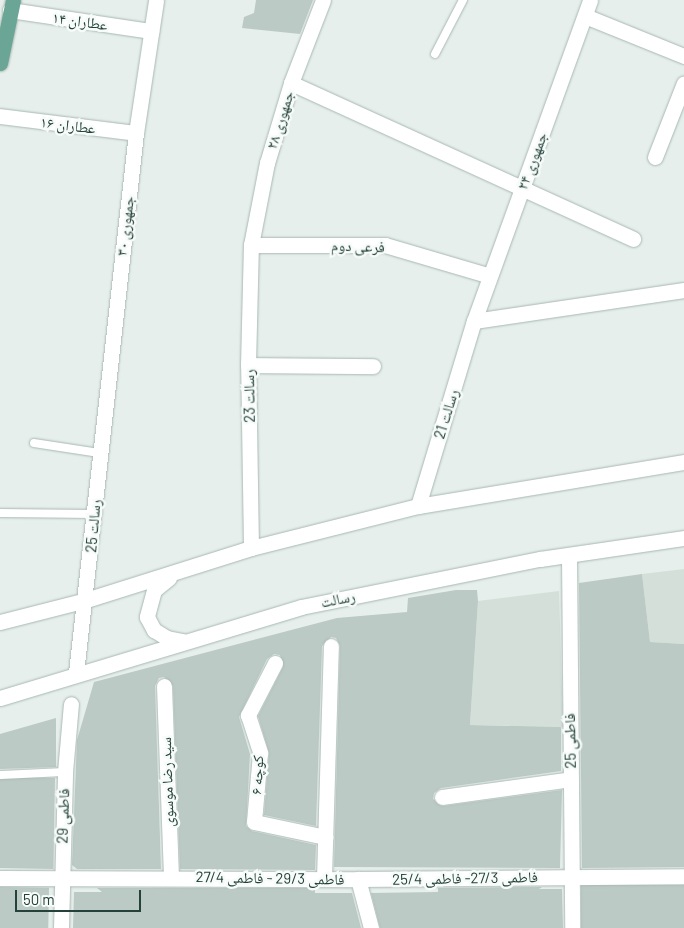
<!DOCTYPE html>
<meta charset="utf-8">
<style>
body{margin:0}
#map{position:relative;width:684px;height:928px;overflow:hidden;background:#e6efeb;font-family:Barlow,"Noto Naskh Arabic",sans-serif}
div>[style]{position:absolute}
.built>*{inset:0;background:#d4dfda}
.building>*{inset:0;background:#bbcac4;transform-origin:0 0}
.roads{filter:drop-shadow(0 0 1px #a8b8b2) drop-shadow(0 0 1px #a8b8b2)}
.lane>*{height:8px;margin:-4px;padding:0 4px;transform-origin:4px;border-radius:4px;background:#fff}
.street>*{height:15px;margin:-7.5px;padding:0 7.5px;transform-origin:7.5px;border-radius:7.5px;background:#fff}
.secondary>*{height:15px;margin:-7.5px;padding:0 7.5px;transform-origin:7.5px;border-radius:7.5px;background:#fff}
.primary>*{height:15px;margin:-7.5px;padding:0 7.5px;transform-origin:7.5px;border-radius:7.5px;background:#6aa596}
span{translate:-50% -50%;white-space:nowrap;text-align:center;line-height:1.15;-webkit-text-stroke:5px #f7fbf9;paint-order:stroke}
.street-label{font-size:15px;color:#24423a}
.scale{position:absolute;left:15px;top:890px;width:126px;height:22px;box-sizing:border-box;border:2px solid #24423a;border-top:0;padding-left:6px;font-size:15px;line-height:18px;white-space:nowrap;color:#24423a;-webkit-text-stroke:4px #f7fbf9;paint-order:stroke}
</style>
<div id="map">
<div class="built">
<div style="clip-path:polygon(684px 569px,684px 644px,650px 642px,642px 574px)"></div>
<div style="clip-path:polygon(559px 591px,563px 727px,470px 725px,478px 601px)"></div>
</div>
<div class="building">
<div style="clip-path:polygon(256px 0,313px 0,300px 34px,242px 28px,244px 17px,254px 13px)"></div>
<div style="clip-path:polygon(642px 574px,650px 642px,684px 644px,684px 867px,582px 868px,579px 583px)"></div>
<div style="clip-path:polygon(456px 590px,477px 590px,478px 601px,470px 725px,561px 727px,561px 771px,441px 788px,434px 793px,433px 799px,443px 806px,562px 790px,560px 868px,334px 867px,340px 646px,336px 638px,331px 637px,322px 646px,316px 826px,264px 815px,269px 753px,258px 716px,283px 667px,280px 655px,274px 654px,267px 659px,239px 717px,250px 754px,246px 826px,252px 831px,316px 845px,315px 870px,180px 869px,173px 686px,164px 677px,159px 678px,155px 686px,161px 869px,77px 869px,72px 865px,77px 740px,94px 682px,337px 618px,407px 612px,408px 598px)"></div>
<div style="clip-path:polygon(56px 718px,56px 767px,0 769px,0 734px)"></div>
<div style="left:55px;top:778px;width:91px;height:55px;rotate:91deg"></div>
<div style="left:684px;top:885px;width:43px;height:103px;rotate:90deg"></div>
<div style="left:0;top:887px;width:49px;height:41px;rotate:1deg"></div>
<div style="clip-path:polygon(542px 887px,539px 889px,562px 889px,563px 928px,380px 928px,371px 893px,438px 892px,438px 888px)"></div>
<div style="clip-path:polygon(97px 888px,315px 888px,315px 893px,352px 893px,361px 928px,73px 928px,74px 892px,102px 892px)"></div>
</div>
<div class="roads">
<div class="lane">
<div style="left:435px;top:54px;width:61px;rotate:-62.6deg"></div>
<div style="left:34px;top:443px;width:66px;rotate:8.7deg"></div>
<div style="left:0;top:513px;width:94px;rotate:0.6deg"></div>
<div style="left:0;top:775px;width:65px;rotate:-2.6deg"></div>
</div>
<div class="street">
<div style="left:10px;top:10px;width:143px;rotate:8.5deg"></div>
<div style="left:585px;top:16px;width:107px;rotate:22deg"></div>
<div style="left:291px;top:83px;width:376px;rotate:24.5deg"></div>
<div style="left:0;top:116px;width:137px;rotate:7.1deg"></div>
<div style="left:655px;top:157px;width:79px;rotate:-68.6deg"></div>
<div style="left:251px;top:245px;width:134px"></div>
<div style="left:385px;top:245px;width:109px;rotate:16.4deg"></div>
<div style="left:474px;top:321px;width:212px;rotate:-8.4deg"></div>
<div style="left:248px;top:365px;width:125px;rotate:0.5deg"></div>
<div style="left:418px;top:506px;width:193px;rotate:-73.2deg"></div>
<div style="left:474px;top:321px;width:341px;rotate:-70.1deg"></div>
<div style="left:251px;top:548px;width:183px;rotate:-90.9deg"></div>
<div style="left:248px;top:365px;width:120px;rotate:-88.6deg"></div>
<div style="left:251px;top:245px;width:84px;rotate:-79deg"></div>
<div style="left:267px;top:163px;width:84px;rotate:-73.3deg"></div>
<div style="left:291px;top:83px;width:89px;rotate:-68.9deg"></div>
<div style="left:569px;top:555px;width:373px;rotate:89.5deg"></div>
<div style="left:275px;top:663px;width:59px;rotate:117.4deg"></div>
<div style="left:248px;top:715px;width:40px;rotate:72deg"></div>
<div style="left:260px;top:753px;width:69px;rotate:95deg"></div>
<div style="left:254px;top:822px;width:73px;rotate:11.9deg"></div>
<div style="left:76px;top:673px;width:543px;rotate:-83.66deg"></div>
<div style="left:136px;top:133px;width:134px;rotate:-81.4deg"></div>
<div style="left:164px;top:686px;width:191px;rotate:87.9deg"></div>
<div style="left:442px;top:797px;width:130px;rotate:-7.9deg"></div>
<div style="left:0;top:878px;width:358px;rotate:0.2deg"></div>
<div style="left:358px;top:879px;width:326px;rotate:-0.5deg"></div>
<div style="left:324px;top:878px;width:232px;rotate:-88.3deg"></div>
<div style="left:358px;top:879px;width:51px;rotate:75.1deg"></div>
<div style="left:61px;top:928px;width:156px;rotate:-88.5deg"></div>
<div style="left:65px;top:772px;width:68px;rotate:-85deg"></div>
</div>
<div class="secondary">
<div style="left:169px;top:578px;width:19px;rotate:141deg"></div>
<div style="left:154px;top:590px;width:28px;rotate:105deg"></div>
<div style="left:147px;top:617px;width:15px;rotate:62deg"></div>
<div style="left:154px;top:630px;width:15px;rotate:32deg"></div>
<div style="left:167px;top:638px;width:16px;rotate:11deg"></div>
<div style="left:0;top:622px;width:89px;rotate:-14.3deg"></div>
<div style="left:86px;top:600px;width:173px;rotate:-17.5deg"></div>
<div style="left:251px;top:548px;width:172px;rotate:-14.1deg"></div>
<div style="left:418px;top:506px;width:270px;rotate:-9.4deg"></div>
<div style="left:0;top:698px;width:314px;rotate:-16.8deg"></div>
<div style="left:301px;top:607px;width:244px;rotate:-11.4deg"></div>
<div style="left:540px;top:559px;width:146px;rotate:-8.3deg"></div>
</div>
<div class="primary">
<div style="left:0;top:63px;width:64px;rotate:-78.3deg"></div>
</div>
</div>
<div class="street-label">
<span style="left:80px;top:21px;rotate:8deg">عطاران ۱۴</span>
<span style="left:280px;top:120px;rotate:-73deg">جمهوری ۲۸</span>
<span style="left:68px;top:125px;rotate:7deg">عطاران ۱۶</span>
<span style="left:532px;top:161px;rotate:-70deg">جمهوری ۲۴</span>
<span style="left:125px;top:226px;rotate:-83deg">جمهوری ۳۰</span>
<span style="left:358px;top:246px;rotate:2deg">فرعی دوم</span>
<span style="left:249px;top:396px;rotate:-91deg">رسالت 23</span>
<span style="left:446px;top:414px;rotate:-73deg">رسالت 21</span>
<span style="left:93px;top:526px;rotate:-85deg">رسالت 25</span>
<span style="left:338px;top:599px;rotate:-11deg">رسالت</span>
<span style="left:570px;top:741px;rotate:-91deg">فاطمی 25</span>
<span style="left:257px;top:775px;rotate:-87deg">کوچه ۶</span>
<span style="left:167px;top:782px;rotate:-92deg">سید رضا موسوی</span>
<span style="left:63px;top:816px;rotate:-88deg">فاطمی 29</span>
<span style="left:270px;top:878px;rotate:1deg">فاطمی 29/3 - فاطمی 27/4</span>
<span style="left:465px;top:878px;rotate:-1deg">فاطمی 27/3- فاطمی 25/4</span>
</div>
<div class="scale">50 m</div>
</div>
